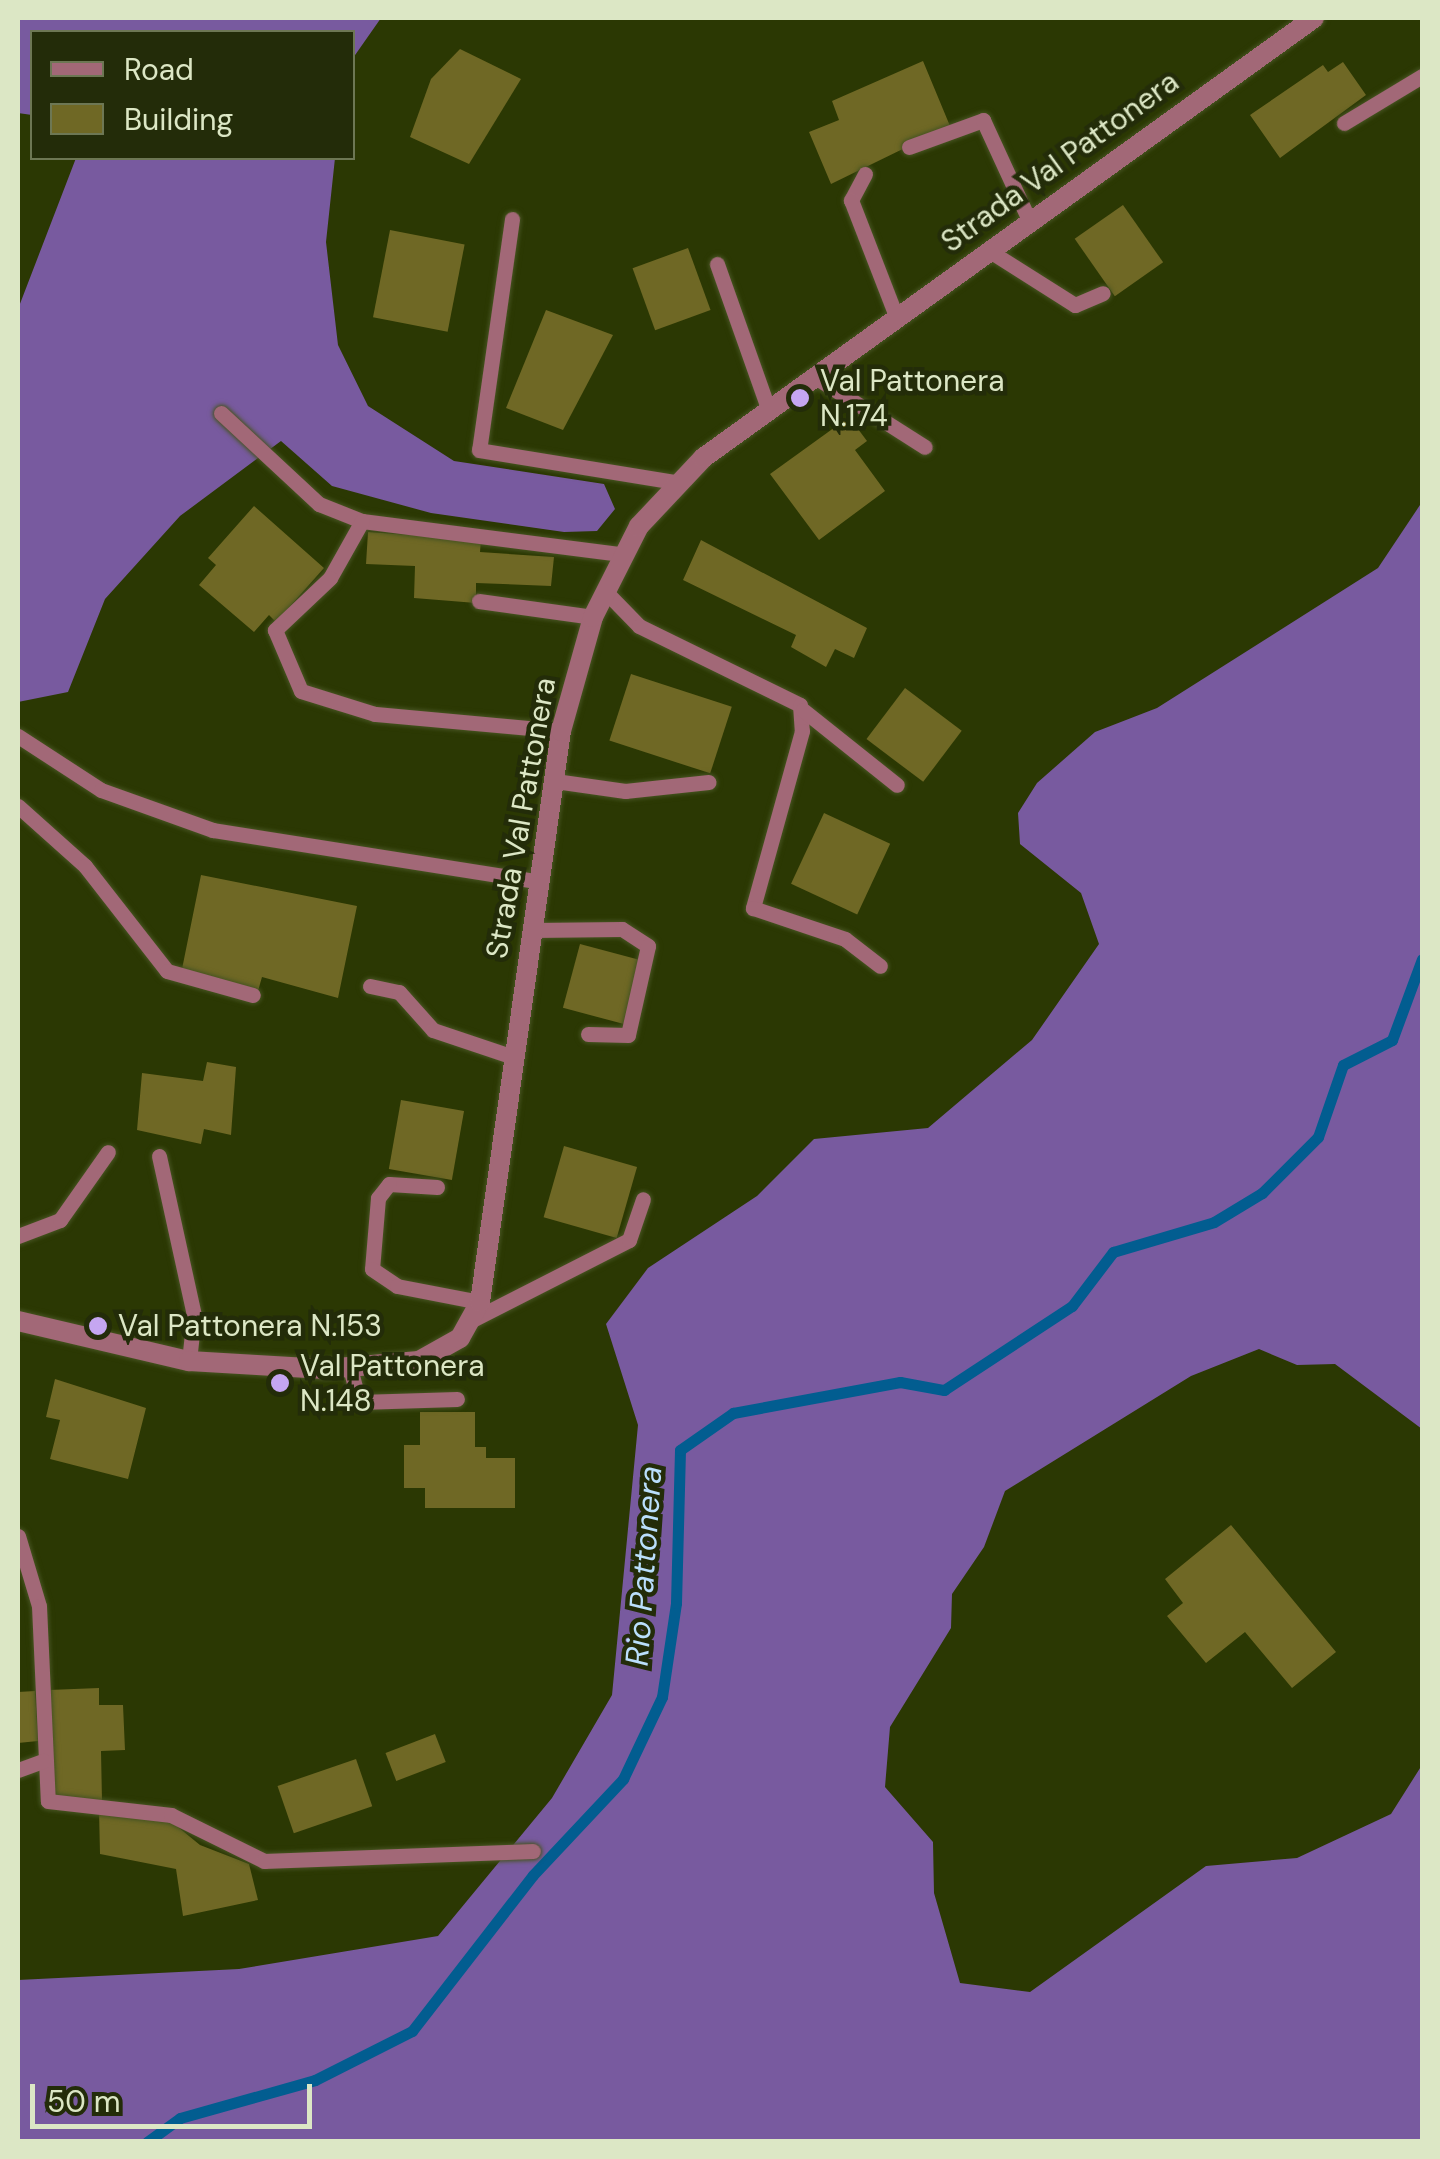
<!DOCTYPE html>
<style>
body{margin:0}
#map{position:relative;width:1440px;height:2159px;overflow:hidden;background:#2b3803;font-family:"DM Sans",sans-serif}
div>[style]{position:absolute}
.forest>*{inset:0;background:#785a9f}
.stream>*{height:11px;margin:-5.5px;padding:0 5.5px;transform-origin:5.5px;border-radius:5.5px;background:#025d90}
.building>*{inset:0;background:#6f6825;transform-origin:0 0}
.roads{filter:drop-shadow(0 0 2px #475422) drop-shadow(0 0 2px #475422)}
.service>*{height:15px;margin:-7.5px;padding:0 7.5px;transform-origin:7.5px;border-radius:7.5px;background:#a26877}
.tertiary>*{height:20px;margin:-10px;padding:0 10px;transform-origin:10px;border-radius:10px;background:#a26877}
.dots>*{width:28px;height:28px;translate:-50% -50%;box-sizing:border-box;border:5px solid #232c09;border-radius:50%}
span{translate:-50% -50%;white-space:nowrap;text-align:center;line-height:1.15;-webkit-text-stroke:9px #232c09;paint-order:stroke}
.street-label{font-size:30px;color:#dce7c5}
.poi-label{font-size:30px;color:#dce7c5}
.left{translate:0 -50%;text-align:left}
.water-label{font-size:32px;color:#badffc;font-style:italic}
.frame{position:absolute;inset:0;border:20px solid #dce7c5;pointer-events:none}
.legend{position:absolute;left:30px;top:30px;width:325px;height:130px;box-sizing:border-box;background:#232c09;border:2px solid #6d7754;margin:0;padding:12px 18px;list-style:none;font-size:30px;color:#dce7c5}
.legend li{display:flex;align-items:center;gap:20px;height:50px}
.legend b{width:50px;border:2px solid #6d7754}
.scale{position:absolute;left:30px;top:2084px;width:282px;height:45px;box-sizing:border-box;border:5px solid #dce7c5;border-top:0;padding-left:12px;font-size:30px;line-height:35px;white-space:nowrap;color:#dce7c5;-webkit-text-stroke:8px #232c09;paint-order:stroke}
</style>
<div id="map">
<div class="forest">
<div style="clip-path:polygon(18px 18px,381px 18px,353px 58px,352px 32px,32px 32px,32px 115px,18px 113px)"></div>
<div style="clip-path:polygon(76px 158px,335px 158px,326px 242px,338px 345px,368px 406px,454px 461px,604px 484px,615px 509px,597px 531px,564px 532px,431px 513px,332px 486px,281px 441px,180px 516px,105px 599px,68px 692px,18px 702px,18px 309px)"></div>
<div style="clip-path:polygon(1422px 502px,1422px 1429px,1335px 1364px,1297px 1365px,1259px 1349px,1191px 1376px,1005px 1491px,984px 1547px,952px 1594px,951px 1628px,890px 1727px,885px 1787px,933px 1842px,934px 1893px,960px 1983px,1030px 1992px,1206px 1866px,1297px 1858px,1391px 1814px,1422px 1765px,1422px 2141px,18px 2141px,18px 1980px,239px 1969px,438px 1936px,552px 1798px,612px 1695px,638px 1425px,606px 1324px,648px 1268px,757px 1196px,814px 1139px,928px 1128px,1032px 1040px,1099px 944px,1081px 893px,1020px 844px,1018px 813px,1037px 783px,1095px 732px,1157px 708px,1378px 568px)"></div>
</div>
<div class="stream">
<div style="left:147px;top:2142px;width:41px;rotate:-36deg"></div>
<div style="left:180px;top:2118px;width:140px;rotate:-15.7deg"></div>
<div style="left:315px;top:2080px;width:109px;rotate:-26.8deg"></div>
<div style="left:412px;top:2031px;width:197px;rotate:-52.2deg"></div>
<div style="left:533px;top:1875px;width:132px;rotate:-46.8deg"></div>
<div style="left:623px;top:1779px;width:91px;rotate:-64.6deg"></div>
<div style="left:662px;top:1697px;width:95px;rotate:-81.5deg"></div>
<div style="left:676px;top:1603px;width:153px;rotate:-88.5deg"></div>
<div style="left:680px;top:1450px;width:65px;rotate:-34.9deg"></div>
<div style="left:733px;top:1413px;width:170px;rotate:-10.5deg"></div>
<div style="left:900px;top:1382px;width:45px;rotate:10.3deg"></div>
<div style="left:944px;top:1390px;width:153px;rotate:-33.3deg"></div>
<div style="left:1072px;top:1306px;width:68px;rotate:-52.8deg"></div>
<div style="left:1113px;top:1252px;width:105px;rotate:-16.5deg"></div>
<div style="left:1214px;top:1222px;width:56px;rotate:-31.1deg"></div>
<div style="left:1262px;top:1193px;width:79px;rotate:-45deg"></div>
<div style="left:1318px;top:1137px;width:76px;rotate:-70.9deg"></div>
<div style="left:1343px;top:1065px;width:55px;rotate:-27deg"></div>
<div style="left:1392px;top:1040px;width:86px;rotate:-69.7deg"></div>
</div>
<div class="building">
<div style="clip-path:polygon(460px 49px,521px 79px,469px 164px,410px 137px,431px 79px)"></div>
<div style="clip-path:polygon(923px 61px,950px 126px,831px 184px,809px 132px,839px 120px,832px 101px)"></div>
<div style="clip-path:polygon(1343px 62px,1366px 95px,1280px 158px,1250px 115px,1323px 65px,1328px 72px)"></div>
<div style="left:1123px;top:205px;width:70px;height:59px;rotate:55deg"></div>
<div style="left:390px;top:230px;width:76px;height:89px;rotate:11deg"></div>
<div style="left:688px;top:248px;width:66px;height:59px;rotate:70deg"></div>
<div style="clip-path:polygon(546px 310px,613px 335px,563px 430px,506px 408px)"></div>
<div style="clip-path:polygon(849px 417px,867px 441px,855px 450px,885px 491px,819px 540px,770px 474px)"></div>
<div style="clip-path:polygon(254px 506px,324px 568px,276px 622px,269px 615px,254px 632px,199px 585px,216px 565px,208px 558px)"></div>
<div style="clip-path:polygon(368px 532px,481px 540px,480px 552px,554px 557px,551px 586px,476px 583px,476px 603px,414px 598px,415px 566px,366px 564px)"></div>
<div style="clip-path:polygon(701px 540px,867px 628px,854px 658px,835px 649px,826px 667px,791px 647px,796px 635px,683px 580px)"></div>
<div style="left:631px;top:674px;width:106px;height:70px;rotate:18deg"></div>
<div style="left:905px;top:688px;width:71px;height:64px;rotate:37deg"></div>
<div style="left:824px;top:813px;width:73px;height:78px;rotate:25deg"></div>
<div style="clip-path:polygon(201px 875px,357px 906px,338px 998px,262px 977px,258px 991px,182px 969px)"></div>
<div style="left:580px;top:944px;width:67px;height:66px;rotate:15deg"></div>
<div style="clip-path:polygon(207px 1062px,236px 1067px,231px 1135px,204px 1129px,201px 1144px,137px 1130px,142px 1073px,203px 1081px)"></div>
<div style="left:401px;top:1100px;width:64px;height:70px;rotate:10deg"></div>
<div style="left:564px;top:1146px;width:76px;height:74px;rotate:16deg"></div>
<div style="clip-path:polygon(55px 1379px,146px 1408px,128px 1479px,50px 1459px,60px 1420px,46px 1417px)"></div>
<div style="clip-path:polygon(420px 1412px,475px 1412px,475px 1447px,486px 1447px,486px 1458px,515px 1458px,515px 1508px,425px 1508px,425px 1488px,404px 1488px,404px 1445px,420px 1445px)"></div>
<div style="clip-path:polygon(1231px 1525px,1336px 1652px,1292px 1688px,1245px 1632px,1206px 1663px,1167px 1616px,1183px 1603px,1165px 1579px)"></div>
<div style="clip-path:polygon(99px 1688px,99px 1705px,123px 1705px,125px 1750px,101px 1751px,102px 1800px,52px 1801px,49px 1690px)"></div>
<div style="clip-path:polygon(35px 1691px,38px 1741px,18px 1743px,18px 1692px)"></div>
<div style="left:435px;top:1734px;width:30px;height:53px;rotate:69deg"></div>
<div style="left:356px;top:1759px;width:50px;height:83px;rotate:71deg"></div>
<div style="clip-path:polygon(99px 1810px,167px 1818px,200px 1845px,249px 1864px,258px 1900px,183px 1916px,176px 1869px,100px 1854px)"></div>
</div>
<div class="roads">
<div class="service">
<div style="left:1344px;top:123px;width:91px;rotate:-31.1deg"></div>
<div style="left:909px;top:147px;width:79px;rotate:-20deg"></div>
<div style="left:983px;top:120px;width:110px;rotate:65.3deg"></div>
<div style="left:865px;top:174px;width:30px;rotate:118deg"></div>
<div style="left:851px;top:200px;width:124px;rotate:68.8deg"></div>
<div style="left:512px;top:219px;width:233px;rotate:98.1deg"></div>
<div style="left:479px;top:450px;width:198px;rotate:9.3deg"></div>
<div style="left:988px;top:250px;width:103px;rotate:32.3deg"></div>
<div style="left:1075px;top:305px;width:30px;rotate:-23deg"></div>
<div style="left:717px;top:264px;width:156px;rotate:70.5deg"></div>
<div style="left:815px;top:377px;width:130px;rotate:32.5deg"></div>
<div style="left:221px;top:413px;width:134px;rotate:42.9deg"></div>
<div style="left:319px;top:504px;width:46px;rotate:21.6deg"></div>
<div style="left:362px;top:521px;width:261px;rotate:7.3deg"></div>
<div style="left:362px;top:521px;width:65px;rotate:119.3deg"></div>
<div style="left:330px;top:578px;width:76px;rotate:136.6deg"></div>
<div style="left:275px;top:630px;width:66px;rotate:66.9deg"></div>
<div style="left:301px;top:691px;width:77px;rotate:17.3deg"></div>
<div style="left:375px;top:714px;width:187px;rotate:5.2deg"></div>
<div style="left:604px;top:590px;width:50px;rotate:45.8deg"></div>
<div style="left:639px;top:626px;width:179px;rotate:26.1deg"></div>
<div style="left:800px;top:705px;width:26px;rotate:86deg"></div>
<div style="left:802px;top:731px;width:184px;rotate:105.5deg"></div>
<div style="left:753px;top:908px;width:97px;rotate:18.6deg"></div>
<div style="left:845px;top:939px;width:44px;rotate:37.6deg"></div>
<div style="left:479px;top:601px;width:115px;rotate:8deg"></div>
<div style="left:803px;top:710px;width:120px;rotate:38.6deg"></div>
<div style="left:18px;top:736px;width:99px;rotate:33deg"></div>
<div style="left:101px;top:790px;width:119px;rotate:19.7deg"></div>
<div style="left:213px;top:830px;width:331px;rotate:9deg"></div>
<div style="left:555px;top:781px;width:71px;rotate:8.1deg"></div>
<div style="left:625px;top:791px;width:84px;rotate:-6.1deg"></div>
<div style="left:18px;top:806px;width:90px;rotate:41.8deg"></div>
<div style="left:85px;top:866px;width:133px;rotate:52deg"></div>
<div style="left:167px;top:971px;width:89px;rotate:15.6deg"></div>
<div style="left:532px;top:930px;width:90px;rotate:-0.6deg"></div>
<div style="left:622px;top:929px;width:31px;rotate:33deg"></div>
<div style="left:648px;top:946px;width:91px;rotate:102.7deg"></div>
<div style="left:628px;top:1035px;width:40px;rotate:-178.6deg"></div>
<div style="left:370px;top:986px;width:30px;rotate:12deg"></div>
<div style="left:399px;top:992px;width:51px;rotate:48.2deg"></div>
<div style="left:433px;top:1030px;width:84px;rotate:18.6deg"></div>
<div style="left:159px;top:1156px;width:163px;rotate:77.6deg"></div>
<div style="left:194px;top:1315px;width:46px;rotate:96.2deg"></div>
<div style="left:437px;top:1187px;width:48px;rotate:-176.4deg"></div>
<div style="left:389px;top:1184px;width:18px;rotate:128deg"></div>
<div style="left:378px;top:1198px;width:71px;rotate:94.8deg"></div>
<div style="left:372px;top:1269px;width:30px;rotate:34deg"></div>
<div style="left:397px;top:1286px;width:85px;rotate:10.9deg"></div>
<div style="left:18px;top:1236px;width:45px;rotate:-20.9deg"></div>
<div style="left:60px;top:1220px;width:83px;rotate:-54.8deg"></div>
<div style="left:474px;top:1319px;width:174px;rotate:-27deg"></div>
<div style="left:629px;top:1240px;width:43px;rotate:-71.1deg"></div>
<div style="left:350px;top:1368px;width:35px;rotate:75deg"></div>
<div style="left:359px;top:1402px;width:98px;rotate:-1.8deg"></div>
<div style="left:18px;top:1536px;width:73px;rotate:73.3deg"></div>
<div style="left:39px;top:1606px;width:195px;rotate:87.4deg"></div>
<div style="left:48px;top:1801px;width:124px;rotate:6.5deg"></div>
<div style="left:171px;top:1815px;width:104px;rotate:26.3deg"></div>
<div style="left:264px;top:1861px;width:269px;rotate:-2.1deg"></div>
<div style="left:18px;top:1770px;width:27px;rotate:-20deg"></div>
</div>
<div class="tertiary">
<div style="left:18px;top:1321px;width:176px;rotate:13.2deg"></div>
<div style="left:189px;top:1361px;width:136px;rotate:3.4deg"></div>
<div style="left:325px;top:1369px;width:94px;rotate:-4.9deg"></div>
<div style="left:419px;top:1361px;width:47px;rotate:-29.3deg"></div>
<div style="left:460px;top:1338px;width:41px;rotate:-60.9deg"></div>
<div style="left:480px;top:1302px;width:577px;rotate:-81.93deg"></div>
<div style="left:561px;top:731px;width:118px;rotate:-74.3deg"></div>
<div style="left:593px;top:617px;width:102px;rotate:-63.2deg"></div>
<div style="left:639px;top:526px;width:93px;rotate:-46.7deg"></div>
<div style="left:703px;top:458px;width:753px;rotate:-35.76deg"></div>
</div>
</div>
<div class="dots">
<div style="left:800px;top:398px;background:#c5a6f1"></div>
<div style="left:98px;top:1326px;background:#c5a6f1"></div>
<div style="left:280px;top:1383px;background:#c5a6f1"></div>
</div>
<div class="street-label">
<span style="left:1060px;top:162px;rotate:-36deg">Strada Val Pattonera</span>
<span style="left:521px;top:818px;rotate:-80deg">Strada Val Pattonera</span>
</div>
<div class="poi-label">
<span class="left" style="left:820px;top:398px">Val Pattonera<br>N.174</span>
<span class="left" style="left:118px;top:1326px">Val Pattonera N.153</span>
<span class="left" style="left:300px;top:1383px">Val Pattonera<br>N.148</span>
</div>
<div class="water-label">
<span style="left:644px;top:1566px;rotate:-86deg">Rio Pattonera</span>
</div>
<div class="frame"></div>
<ul class="legend">
<li><b style="height:12px;background:#a26877"></b>Road</li>
<li><b style="height:28px;background:#6f6825"></b>Building</li>
</ul>
<div class="scale">50 m</div>
</div>
